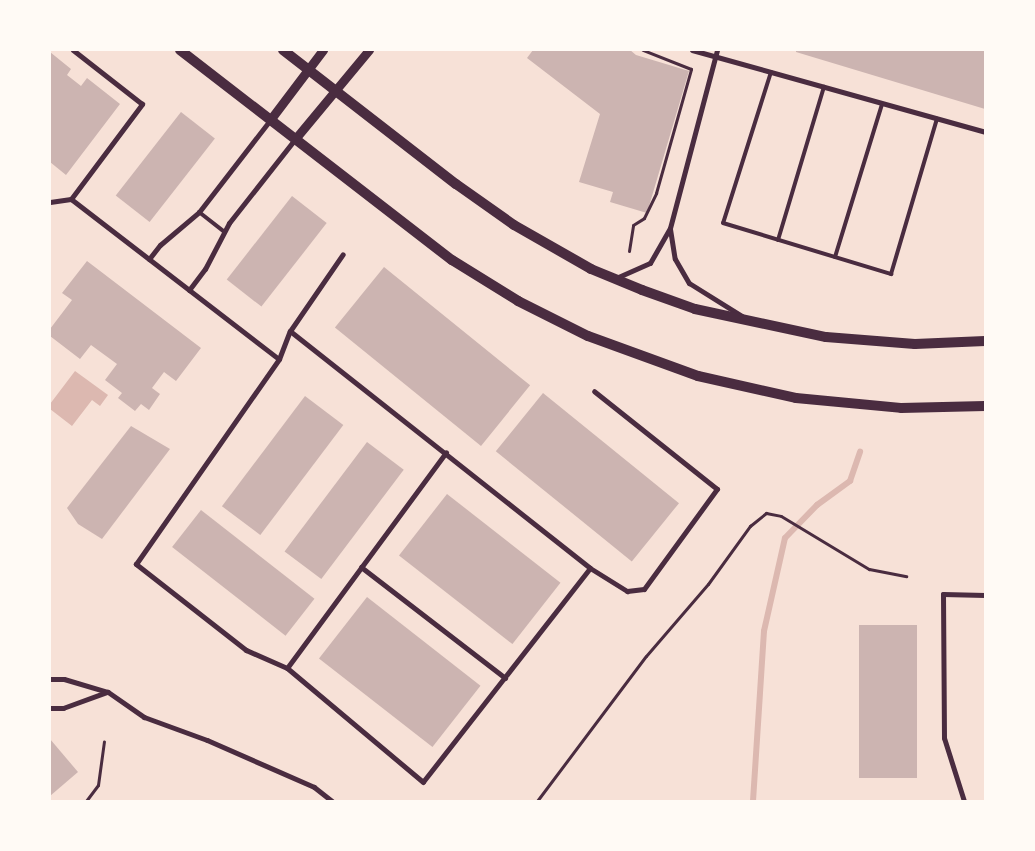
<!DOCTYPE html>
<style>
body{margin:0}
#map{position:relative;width:1035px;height:851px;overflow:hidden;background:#f7e1d7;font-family:"Titillium Web",sans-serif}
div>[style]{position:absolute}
.water>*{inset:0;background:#dcb8b0}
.stream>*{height:6px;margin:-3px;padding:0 3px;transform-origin:3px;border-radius:3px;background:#dcb8b0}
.building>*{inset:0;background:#ccb4b1;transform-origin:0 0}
.path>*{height:3px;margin:-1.5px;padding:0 1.5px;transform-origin:1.5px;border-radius:1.5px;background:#4a2c40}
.service>*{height:4px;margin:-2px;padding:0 2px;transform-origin:2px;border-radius:2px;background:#4a2c40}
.minor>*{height:5px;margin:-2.5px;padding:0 2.5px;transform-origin:2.5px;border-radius:2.5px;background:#4a2c40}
.tertiary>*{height:9px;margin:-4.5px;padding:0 4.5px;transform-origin:4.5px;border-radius:4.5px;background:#4a2c40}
.secondary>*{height:10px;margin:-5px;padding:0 5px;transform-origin:5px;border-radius:5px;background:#4a2c40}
span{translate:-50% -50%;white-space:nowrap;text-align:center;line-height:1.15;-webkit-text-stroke:5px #fffaf5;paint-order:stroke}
.frame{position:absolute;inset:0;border:51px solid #fffaf5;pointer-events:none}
</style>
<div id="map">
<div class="water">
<div style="clip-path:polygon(75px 371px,108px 395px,100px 406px,92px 400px,72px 426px,50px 409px,50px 404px)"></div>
</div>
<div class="stream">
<div style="left:753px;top:801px;width:170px;rotate:-86.3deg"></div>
<div style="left:764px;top:631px;width:95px;rotate:-77.3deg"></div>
<div style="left:785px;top:538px;width:46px;rotate:-45.9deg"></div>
<div style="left:817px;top:505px;width:41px;rotate:-36deg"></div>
<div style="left:850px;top:481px;width:31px;rotate:-71deg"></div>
</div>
<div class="building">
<div style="clip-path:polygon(533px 50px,630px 50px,636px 55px,689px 71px,647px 213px,610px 202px,613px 192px,579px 182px,600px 114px,527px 58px)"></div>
<div style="clip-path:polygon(796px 50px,985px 50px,985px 109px,796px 52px)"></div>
<div style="clip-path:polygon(50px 52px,71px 69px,67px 75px,81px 86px,87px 78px,120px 104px,66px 175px,50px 162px)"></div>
<div style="left:181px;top:112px;width:43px;height:106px;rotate:38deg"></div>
<div style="left:292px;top:196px;width:44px;height:106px;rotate:38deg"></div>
<div style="clip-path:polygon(87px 261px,201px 348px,176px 381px,164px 372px,152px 388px,160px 394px,149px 410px,141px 404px,135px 411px,118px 398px,122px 393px,105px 380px,117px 364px,91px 345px,80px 359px,50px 336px,50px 329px,72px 300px,62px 293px)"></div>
<div style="left:384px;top:267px;width:188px;height:78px;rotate:39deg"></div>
<div style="left:543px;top:393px;width:175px;height:75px;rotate:39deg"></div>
<div style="left:305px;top:396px;width:48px;height:138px;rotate:37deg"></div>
<div style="clip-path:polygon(131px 426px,170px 449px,102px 539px,78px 524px,67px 508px)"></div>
<div style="left:367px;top:442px;width:46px;height:137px;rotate:37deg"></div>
<div style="left:447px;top:494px;width:144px;height:78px;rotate:38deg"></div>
<div style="left:201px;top:510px;width:144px;height:47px;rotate:38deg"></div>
<div style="left:367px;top:597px;width:144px;height:78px;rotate:38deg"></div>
<div style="left:859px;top:625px;width:58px;height:153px"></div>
<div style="clip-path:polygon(50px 739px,78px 772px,50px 796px)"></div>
</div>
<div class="path">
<div style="left:629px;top:251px;width:26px;rotate:-81deg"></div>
<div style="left:633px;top:225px;width:13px;rotate:-32deg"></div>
<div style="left:644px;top:218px;width:28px;rotate:-64deg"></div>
<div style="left:656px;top:193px;width:129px;rotate:-74.2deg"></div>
<div style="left:691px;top:69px;width:52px;rotate:-158.4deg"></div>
<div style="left:86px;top:801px;width:20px;rotate:-53deg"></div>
<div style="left:98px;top:785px;width:44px;rotate:-82.2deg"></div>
<div style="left:537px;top:801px;width:181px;rotate:-53.1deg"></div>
<div style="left:646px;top:656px;width:95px;rotate:-49.3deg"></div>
<div style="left:708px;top:584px;width:72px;rotate:-54.1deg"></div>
<div style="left:750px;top:526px;width:21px;rotate:-39deg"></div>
<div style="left:766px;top:513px;width:15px;rotate:11deg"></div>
<div style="left:781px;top:516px;width:103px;rotate:31.1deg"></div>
<div style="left:869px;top:569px;width:38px;rotate:11deg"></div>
</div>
<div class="service">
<div style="left:771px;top:72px;width:158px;rotate:107.6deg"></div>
<div style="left:723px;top:223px;width:176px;rotate:16.9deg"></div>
<div style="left:891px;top:274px;width:162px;rotate:-73.5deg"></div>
<div style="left:199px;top:212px;width:31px;rotate:38deg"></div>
<div style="left:778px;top:240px;width:160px;rotate:-73.3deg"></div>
<div style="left:835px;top:257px;width:160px;rotate:-72.9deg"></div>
</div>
<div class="minor">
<div style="left:692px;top:50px;width:304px;rotate:15.6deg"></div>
<div style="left:71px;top:199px;width:119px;rotate:-53.2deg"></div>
<div style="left:142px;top:104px;width:88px;rotate:-142deg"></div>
<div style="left:50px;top:202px;width:21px;rotate:-8deg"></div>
<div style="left:71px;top:199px;width:262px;rotate:37.6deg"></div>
<div style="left:670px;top:229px;width:30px;rotate:81deg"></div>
<div style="left:675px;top:259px;width:28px;rotate:60deg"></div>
<div style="left:689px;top:283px;width:62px;rotate:31.9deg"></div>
<div style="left:149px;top:259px;width:18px;rotate:-52deg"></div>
<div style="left:160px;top:245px;width:51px;rotate:-40.2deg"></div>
<div style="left:199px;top:212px;width:116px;rotate:-52.3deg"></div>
<div style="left:616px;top:278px;width:37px;rotate:-24deg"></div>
<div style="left:650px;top:263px;width:40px;rotate:-60.3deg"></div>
<div style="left:670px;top:228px;width:184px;rotate:-75.2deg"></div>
<div style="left:189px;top:290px;width:26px;rotate:-53deg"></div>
<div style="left:205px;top:269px;width:52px;rotate:-62.4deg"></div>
<div style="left:229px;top:223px;width:107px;rotate:-51.8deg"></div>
<div style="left:290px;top:331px;width:93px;rotate:-55.5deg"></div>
<div style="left:361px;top:567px;width:182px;rotate:37.6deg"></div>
<div style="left:590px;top:568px;width:271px;rotate:128deg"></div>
<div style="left:423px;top:782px;width:177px;rotate:-140deg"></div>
<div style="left:287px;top:668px;width:45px;rotate:-156.3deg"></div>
<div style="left:246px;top:650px;width:140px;rotate:-142deg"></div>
<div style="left:136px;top:564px;width:250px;rotate:-55.1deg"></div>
<div style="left:279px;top:359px;width:30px;rotate:-69deg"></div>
<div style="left:290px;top:331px;width:382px;rotate:38.3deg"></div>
<div style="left:590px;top:568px;width:44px;rotate:31.9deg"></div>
<div style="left:627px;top:591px;width:17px;rotate:-7deg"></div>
<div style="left:644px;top:589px;width:124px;rotate:-53.9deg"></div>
<div style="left:717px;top:489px;width:157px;rotate:-141.5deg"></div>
<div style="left:287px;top:668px;width:268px;rotate:-53.6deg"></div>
<div style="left:50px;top:679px;width:14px"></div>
<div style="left:64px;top:679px;width:46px;rotate:16.5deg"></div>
<div style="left:108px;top:692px;width:44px;rotate:34.8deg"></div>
<div style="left:144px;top:717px;width:67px;rotate:20.1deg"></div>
<div style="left:207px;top:740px;width:117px;rotate:23.7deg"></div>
<div style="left:314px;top:787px;width:23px;rotate:38deg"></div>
<div style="left:50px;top:708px;width:13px"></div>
<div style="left:63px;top:708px;width:47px;rotate:-20deg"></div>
<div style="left:964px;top:801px;width:66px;rotate:-107.6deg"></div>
<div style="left:944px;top:738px;width:144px;rotate:-90.4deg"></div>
<div style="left:943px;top:594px;width:42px;rotate:1.4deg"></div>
</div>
<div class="tertiary">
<div style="left:270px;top:120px;width:88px;rotate:-52.9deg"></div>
<div style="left:295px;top:139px;width:116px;rotate:-50.3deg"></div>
</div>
<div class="secondary">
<div style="left:180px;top:50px;width:344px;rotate:37.7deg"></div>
<div style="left:452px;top:260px;width:78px;rotate:31.8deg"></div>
<div style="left:518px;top:301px;width:78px;rotate:26.6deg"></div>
<div style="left:588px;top:336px;width:117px;rotate:20deg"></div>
<div style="left:698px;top:376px;width:100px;rotate:12.7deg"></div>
<div style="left:796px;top:398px;width:105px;rotate:5.4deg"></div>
<div style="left:901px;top:408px;width:84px;rotate:-1.4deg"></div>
<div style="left:283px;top:50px;width:219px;rotate:37.8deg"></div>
<div style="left:456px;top:184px;width:71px;rotate:35.3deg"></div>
<div style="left:514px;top:225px;width:89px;rotate:29.7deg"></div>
<div style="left:591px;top:269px;width:55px;rotate:22.4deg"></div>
<div style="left:642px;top:290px;width:56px;rotate:19.7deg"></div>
<div style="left:695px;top:309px;width:134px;rotate:12.1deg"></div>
<div style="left:826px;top:337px;width:89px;rotate:4.5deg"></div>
<div style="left:915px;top:344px;width:70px;rotate:-2.5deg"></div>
</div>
<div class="frame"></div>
</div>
